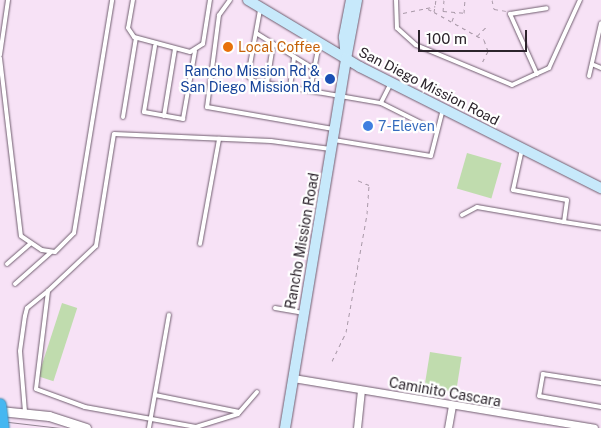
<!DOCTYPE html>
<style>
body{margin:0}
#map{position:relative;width:601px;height:428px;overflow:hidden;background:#f7e2f6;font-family:"Public Sans",sans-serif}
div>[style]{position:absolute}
.green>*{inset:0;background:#c0dcae;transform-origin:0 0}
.path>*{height:1px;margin-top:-0.5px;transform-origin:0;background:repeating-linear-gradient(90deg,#a999a8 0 4px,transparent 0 8px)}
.roads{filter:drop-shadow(0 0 1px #705d6f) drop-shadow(0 0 1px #705d6f)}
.service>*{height:4px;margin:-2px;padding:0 2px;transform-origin:2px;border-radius:2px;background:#fff}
.minor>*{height:7px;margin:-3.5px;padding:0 3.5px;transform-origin:3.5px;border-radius:3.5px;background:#fff}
.tertiary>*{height:9px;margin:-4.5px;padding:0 4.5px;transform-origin:4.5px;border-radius:4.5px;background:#fff}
.secondary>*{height:10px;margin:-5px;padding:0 5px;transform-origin:5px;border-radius:5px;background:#c7e9fb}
.tram>*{height:1px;margin:-0.5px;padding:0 0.5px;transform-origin:0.5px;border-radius:0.5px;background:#938593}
.bridges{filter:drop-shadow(0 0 1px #3c84ac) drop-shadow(0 0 1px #3c84ac)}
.motorway-bridge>*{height:12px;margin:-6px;padding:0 6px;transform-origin:6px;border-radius:6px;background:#45b7f1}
.dots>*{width:14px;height:14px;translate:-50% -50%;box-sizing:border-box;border:2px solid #fff;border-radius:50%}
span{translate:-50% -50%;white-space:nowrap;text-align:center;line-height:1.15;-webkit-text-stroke:4.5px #fff;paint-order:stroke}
.food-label{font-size:14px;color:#c56008}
.left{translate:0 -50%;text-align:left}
.transit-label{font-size:14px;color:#164399}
.right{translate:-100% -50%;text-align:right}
.street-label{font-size:14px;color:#2c242c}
.shop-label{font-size:14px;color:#366cbe}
.scale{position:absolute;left:418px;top:30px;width:109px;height:22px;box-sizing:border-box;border:2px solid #2c242c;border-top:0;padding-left:6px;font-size:15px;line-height:18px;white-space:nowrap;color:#2c242c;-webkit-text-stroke:4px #fff;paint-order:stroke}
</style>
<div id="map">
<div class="green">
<div style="left:467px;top:153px;width:36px;height:37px;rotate:16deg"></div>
<div style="left:62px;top:303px;width:16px;height:77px;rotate:18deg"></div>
<div style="left:430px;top:352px;width:32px;height:36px;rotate:9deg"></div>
</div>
<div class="path">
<div style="left:444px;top:0;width:11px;rotate:95deg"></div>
<div style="left:443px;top:11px;width:21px;rotate:5deg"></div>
<div style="left:464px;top:13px;width:13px;rotate:-86deg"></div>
<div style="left:492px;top:0;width:9px;rotate:77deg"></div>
<div style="left:494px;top:9px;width:12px;rotate:9deg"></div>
<div style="left:428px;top:9px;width:7px;rotate:27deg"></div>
<div style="left:434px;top:12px;width:12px;rotate:-81deg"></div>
<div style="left:434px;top:12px;width:57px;rotate:29.2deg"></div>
<div style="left:484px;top:40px;width:12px;rotate:70deg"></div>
<div style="left:488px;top:51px;width:16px;rotate:117deg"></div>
<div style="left:403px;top:13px;width:33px;rotate:-12deg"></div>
<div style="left:452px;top:21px;width:9px;rotate:-69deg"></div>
<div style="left:477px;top:36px;width:13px;rotate:-45deg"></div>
<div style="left:332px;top:361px;width:32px;rotate:-64deg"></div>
<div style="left:346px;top:332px;width:120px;rotate:-79.9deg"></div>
<div style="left:367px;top:214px;width:29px;rotate:-86deg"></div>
<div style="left:369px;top:185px;width:15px;rotate:-157deg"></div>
</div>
<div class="roads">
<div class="service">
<div style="left:133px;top:0;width:28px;rotate:100deg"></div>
<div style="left:128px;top:28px;width:11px;rotate:56deg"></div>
<div style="left:134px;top:37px;width:58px;rotate:15deg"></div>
<div style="left:190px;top:52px;width:15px;rotate:-32deg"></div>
<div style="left:203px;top:44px;width:45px;rotate:-81deg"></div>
<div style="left:230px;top:0;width:19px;rotate:126deg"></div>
<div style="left:219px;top:15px;width:93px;rotate:97.4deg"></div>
<div style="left:207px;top:107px;width:128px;rotate:9.9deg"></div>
<div style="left:396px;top:0;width:28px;rotate:88deg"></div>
<div style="left:397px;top:28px;width:25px;rotate:42deg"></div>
<div style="left:416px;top:45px;width:104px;rotate:22.6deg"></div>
<div style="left:512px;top:85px;width:41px;rotate:-24.7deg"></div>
<div style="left:549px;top:68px;width:75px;rotate:-65.5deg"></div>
<div style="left:260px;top:10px;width:67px;rotate:100.3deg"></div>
<div style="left:248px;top:76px;width:7px;rotate:45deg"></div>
<div style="left:253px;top:81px;width:130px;rotate:9.8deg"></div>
<div style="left:256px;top:33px;width:68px;rotate:31.8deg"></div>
<div style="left:155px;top:46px;width:67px;rotate:99.5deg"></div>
<div style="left:144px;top:112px;width:40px;rotate:10deg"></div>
<div style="left:183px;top:119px;width:69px;rotate:-80deg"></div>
<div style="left:0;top:55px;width:56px;rotate:-81.7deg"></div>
<div style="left:0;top:58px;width:179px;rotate:83.3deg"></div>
<div style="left:21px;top:236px;width:25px;rotate:34deg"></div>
<div style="left:42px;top:250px;width:13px;rotate:9deg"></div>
<div style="left:55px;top:252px;width:27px;rotate:-45deg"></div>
<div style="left:74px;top:233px;width:236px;rotate:-80.7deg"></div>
<div style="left:594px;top:65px;width:8px;rotate:23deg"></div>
<div style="left:537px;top:74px;width:66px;rotate:-114.2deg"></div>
<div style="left:510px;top:14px;width:37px;rotate:-9deg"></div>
<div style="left:589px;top:76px;width:54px;rotate:-77.2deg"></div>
<div style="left:267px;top:83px;width:39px;rotate:-81deg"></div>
<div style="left:391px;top:83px;width:22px;rotate:117deg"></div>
<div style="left:381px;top:103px;width:60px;rotate:26.6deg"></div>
<div style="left:290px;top:87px;width:30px;rotate:-82deg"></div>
<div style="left:310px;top:91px;width:48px;rotate:-79.2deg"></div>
<div style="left:164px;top:116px;width:68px;rotate:-80.7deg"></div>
<div style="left:123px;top:117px;width:80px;rotate:-80.7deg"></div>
<div style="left:334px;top:140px;width:98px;rotate:9.4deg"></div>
<div style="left:431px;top:156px;width:49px;rotate:-75.7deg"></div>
<div style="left:462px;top:215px;width:17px;rotate:-28deg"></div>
<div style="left:477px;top:207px;width:88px;rotate:9.8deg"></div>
<div style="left:564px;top:222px;width:22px;rotate:-82deg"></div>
<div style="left:567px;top:200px;width:55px;rotate:-169.5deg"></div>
<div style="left:513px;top:190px;width:42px;rotate:-77.6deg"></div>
<div style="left:564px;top:222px;width:37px;rotate:9deg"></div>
<div style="left:200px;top:244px;width:107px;rotate:-79.7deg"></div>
<div style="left:7px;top:264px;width:30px;rotate:-41deg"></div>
<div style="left:15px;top:284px;width:48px;rotate:-41.6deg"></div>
<div style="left:275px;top:308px;width:28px;rotate:10deg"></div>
<div style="left:601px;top:383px;width:59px;rotate:-171.2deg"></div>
<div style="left:543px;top:374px;width:22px;rotate:100deg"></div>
<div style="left:539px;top:396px;width:63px;rotate:10.1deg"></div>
<div style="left:257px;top:392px;width:29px;rotate:131deg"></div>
<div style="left:238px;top:414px;width:44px;rotate:162.8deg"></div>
<div style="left:196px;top:427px;width:113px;rotate:-169.8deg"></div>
<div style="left:85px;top:407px;width:52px;rotate:-159.8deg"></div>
<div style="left:36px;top:389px;width:99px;rotate:-83deg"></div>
<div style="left:48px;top:291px;width:66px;rotate:-43.2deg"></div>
<div style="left:96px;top:246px;width:113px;rotate:-80.9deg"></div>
<div style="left:114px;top:134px;width:157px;rotate:2.6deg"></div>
<div style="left:271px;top:141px;width:60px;rotate:7.7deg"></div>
<div style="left:155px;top:395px;width:86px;rotate:11.4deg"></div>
<div style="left:25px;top:412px;width:61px;rotate:-94.7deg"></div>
<div style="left:20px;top:351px;width:35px;rotate:-82deg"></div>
<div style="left:25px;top:316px;width:8px;rotate:-76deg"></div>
<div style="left:27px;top:308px;width:27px;rotate:-39deg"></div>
<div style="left:149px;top:428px;width:115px;rotate:-80deg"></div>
</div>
<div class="minor">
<div style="left:293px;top:378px;width:305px;rotate:9.4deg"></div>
<div style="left:357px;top:428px;width:38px;rotate:-84deg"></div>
<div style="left:448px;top:428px;width:22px;rotate:-80deg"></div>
</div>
<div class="tertiary">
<div style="left:0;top:411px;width:49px;rotate:5.8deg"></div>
<div style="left:49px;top:416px;width:39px;rotate:18deg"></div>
</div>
<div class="secondary">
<div style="left:248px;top:0;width:131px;rotate:30.9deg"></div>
<div style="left:360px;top:67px;width:270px;rotate:26.7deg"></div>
<div style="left:351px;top:0;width:38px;rotate:101deg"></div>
<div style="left:344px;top:37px;width:22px;rotate:85deg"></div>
<div style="left:346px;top:59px;width:60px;rotate:-79.4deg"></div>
<div style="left:285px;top:428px;width:374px;rotate:-80.6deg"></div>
</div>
</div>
<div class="tram">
<div style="left:0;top:421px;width:61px;rotate:6.5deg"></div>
</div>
<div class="bridges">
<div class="motorway-bridge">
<div style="left:0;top:405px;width:23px;rotate:83deg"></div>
</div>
</div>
<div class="dots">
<div style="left:228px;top:47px;background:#e8710a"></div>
<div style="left:330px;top:79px;background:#1a4fb4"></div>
<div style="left:368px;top:126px;background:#3f7fe0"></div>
</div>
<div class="food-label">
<span class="left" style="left:238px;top:47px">Local Coffee</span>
</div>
<div class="transit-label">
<span class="right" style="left:320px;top:79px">Rancho Mission Rd &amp;<br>San Diego Mission Rd</span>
</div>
<div class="street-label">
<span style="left:429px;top:86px;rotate:27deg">San Diego Mission Road</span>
<span style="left:302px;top:241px;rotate:-80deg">Rancho Mission Road</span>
<span style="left:445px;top:392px;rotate:10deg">Caminito Cascara</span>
</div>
<div class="shop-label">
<span class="left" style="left:378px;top:126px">7-Eleven</span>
</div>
<div class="scale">100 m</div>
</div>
